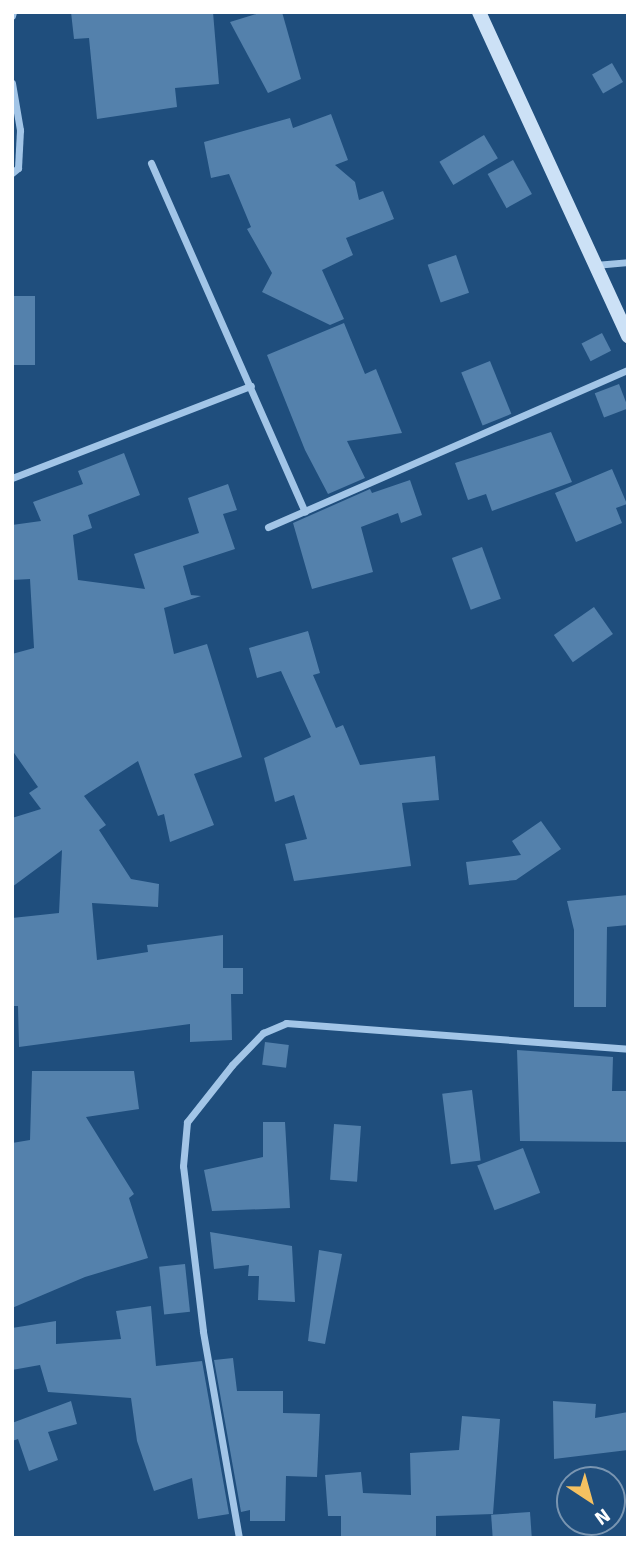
<!DOCTYPE html>
<style>
body{margin:0}
#map{position:relative;width:640px;height:1550px;overflow:hidden;background:#1f4e7d;font-family:Signika,sans-serif}
div>[style]{position:absolute}
.building>*{inset:0;background:#5481ac;transform-origin:0 0}
.minor>*{height:7px;margin:-3.5px;padding:0 3.5px;transform-origin:3.5px;border-radius:3.5px;background:#a2c5e7}
.secondary>*{height:14px;margin:-7px;padding:0 7px;transform-origin:7px;border-radius:7px;background:#cce1f6}
span{translate:-50% -50%;white-space:nowrap;text-align:center;line-height:1.15;-webkit-text-stroke:5px #1f4e7d;paint-order:stroke}
.frame{position:absolute;inset:0;border:14px solid #fff;pointer-events:none}
.north{position:absolute;left:556px;top:1466px;width:70px;height:70px;box-sizing:border-box;background:#1f4e7d;border:2px solid #7995b1;border-radius:50%;rotate:144deg;font-size:19px;font-weight:700;line-height:28px;text-align:center;color:#fff}
.north::after{content:'';display:block;margin:auto;width:24px;height:32px;background:#f5c161;clip-path:polygon(50% 0,100% 100%,50% 72%,0 100%)}
</style>
<div id="map">
<div class="building">
<div style="clip-path:polygon(71px 12px,213px 12px,219px 84px,175px 88px,177px 107px,97px 119px,89px 38px,74px 39px)"></div>
<div style="clip-path:polygon(263px 12px,282px 12px,301px 79px,268px 93px,230px 22px)"></div>
<div style="left:612px;top:63px;width:22px;height:23px;rotate:60deg"></div>
<div style="clip-path:polygon(331px 114px,348px 160px,335px 165px,355px 182px,359px 200px,383px 191px,394px 219px,346px 238px,353px 255px,322px 270px,344px 319px,330px 325px,262px 292px,272px 273px,247px 229px,251px 227px,229px 174px,211px 178px,204px 142px,290px 118px,293px 128px)"></div>
<div style="left:484px;top:135px;width:27px;height:52px;rotate:59deg"></div>
<div style="left:513px;top:160px;width:39px;height:29px;rotate:61deg"></div>
<div style="left:456px;top:255px;width:40px;height:30px;rotate:71deg"></div>
<div style="left:13px;top:296px;width:22px;height:69px"></div>
<div style="clip-path:polygon(344px 323px,365px 374px,376px 369px,402px 433px,347px 441px,365px 478px,328px 494px,305px 450px,267px 355px)"></div>
<div style="left:602px;top:333px;width:20px;height:23px;rotate:63deg"></div>
<div style="left:490px;top:361px;width:57px;height:31px;rotate:68deg"></div>
<div style="left:619px;top:384px;width:26px;height:26px;rotate:69deg"></div>
<div style="clip-path:polygon(551px 432px,572px 482px,492px 511px,486px 494px,468px 500px,455px 463px)"></div>
<div style="clip-path:polygon(124px 453px,140px 495px,88px 515px,92px 528px,73px 535px,78px 580px,145px 589px,134px 554px,199px 533px,188px 498px,228px 484px,237px 510px,223px 514px,235px 549px,183px 566px,191px 595px,201px 596px,164px 608px,174px 654px,207px 644px,242px 757px,194px 774px,214px 825px,170px 842px,164px 814px,158px 816px,138px 761px,84px 796px,106px 825px,99px 830px,131px 879px,159px 884px,158px 907px,92px 903px,97px 960px,148px 952px,147px 945px,223px 935px,223px 968px,243px 968px,243px 994px,231px 994px,232px 1040px,190px 1042px,190px 1024px,19px 1047px,18px 1006px,12px 1006px,12px 918px,59px 913px,62px 850px,12px 887px,12px 818px,41px 809px,29px 793px,38px 787px,12px 750px,12px 654px,34px 648px,30px 579px,12px 580px,12px 525px,41px 521px,33px 502px,83px 484px,78px 471px)"></div>
<div style="clip-path:polygon(612px 469px,627px 504px,616px 508px,622px 523px,576px 542px,555px 493px)"></div>
<div style="clip-path:polygon(410px 480px,422px 515px,401px 523px,398px 513px,361px 527px,373px 572px,312px 589px,293px 523px,370px 489px,372px 493px)"></div>
<div style="left:482px;top:547px;width:55px;height:32px;rotate:70deg"></div>
<div style="left:594px;top:607px;width:33px;height:49px;rotate:55deg"></div>
<div style="clip-path:polygon(308px 631px,320px 673px,313px 675px,336px 728px,343px 725px,360px 765px,435px 756px,439px 800px,402px 803px,411px 866px,294px 881px,285px 844px,307px 839px,294px 795px,275px 802px,264px 758px,311px 737px,281px 671px,257px 678px,249px 648px)"></div>
<div style="clip-path:polygon(541px 821px,561px 849px,516px 880px,469px 885px,466px 862px,521px 855px,512px 841px)"></div>
<div style="clip-path:polygon(628px 895px,628px 925px,607px 927px,606px 1007px,574px 1007px,574px 930px,567px 901px)"></div>
<div style="left:265px;top:1042px;width:24px;height:23px;rotate:7deg"></div>
<div style="clip-path:polygon(517px 1050px,613px 1057px,612px 1091px,628px 1091px,628px 1142px,520px 1141px)"></div>
<div style="clip-path:polygon(32px 1071px,134px 1071px,139px 1109px,86px 1117px,134px 1194px,129px 1198px,148px 1258px,85px 1277px,12px 1308px,12px 1143px,30px 1140px)"></div>
<div style="left:472px;top:1090px;width:71px;height:30px;rotate:83deg"></div>
<div style="clip-path:polygon(263px 1122px,285px 1122px,290px 1208px,212px 1211px,204px 1170px,263px 1157px)"></div>
<div style="left:334px;top:1124px;width:27px;height:56px;rotate:4deg"></div>
<div style="left:523px;top:1148px;width:48px;height:49px;rotate:69deg"></div>
<div style="clip-path:polygon(210px 1232px,292px 1246px,295px 1302px,258px 1300px,259px 1276px,248px 1276px,249px 1265px,214px 1269px)"></div>
<div style="clip-path:polygon(319px 1250px,342px 1254px,325px 1344px,308px 1341px)"></div>
<div style="left:185px;top:1264px;width:48px;height:26px;rotate:84deg"></div>
<div style="clip-path:polygon(151px 1306px,156px 1366px,202px 1361px,229px 1514px,198px 1519px,192px 1478px,154px 1491px,137px 1441px,131px 1398px,48px 1392px,40px 1365px,12px 1370px,12px 1328px,56px 1321px,56px 1344px,121px 1339px,116px 1311px)"></div>
<div style="clip-path:polygon(233px 1358px,237px 1391px,283px 1391px,283px 1413px,320px 1414px,317px 1477px,286px 1476px,285px 1521px,250px 1521px,250px 1510px,241px 1512px,214px 1360px)"></div>
<div style="clip-path:polygon(71px 1401px,77px 1424px,48px 1432px,58px 1460px,29px 1471px,18px 1439px,12px 1441px,12px 1423px)"></div>
<div style="clip-path:polygon(553px 1401px,596px 1404px,595px 1418px,628px 1412px,628px 1450px,554px 1459px)"></div>
<div style="clip-path:polygon(462px 1416px,500px 1419px,493px 1514px,436px 1516px,436px 1538px,341px 1538px,341px 1516px,328px 1516px,325px 1475px,361px 1472px,363px 1493px,411px 1495px,410px 1453px,459px 1450px)"></div>
<div style="left:530px;top:1512px;width:26px;height:39px;rotate:86deg"></div>
</div>
<div class="minor">
<div style="left:12px;top:16px;width:4px;rotate:-76deg"></div>
<div style="left:12px;top:83px;width:48px;rotate:80.3deg"></div>
<div style="left:20px;top:130px;width:38px;rotate:93deg"></div>
<div style="left:18px;top:168px;width:8px;rotate:140deg"></div>
<div style="left:151px;top:163px;width:381px;rotate:66.2deg"></div>
<div style="left:595px;top:265px;width:33px;rotate:-5deg"></div>
<div style="left:12px;top:478px;width:256px;rotate:-21.1deg"></div>
<div style="left:268px;top:527px;width:393px;rotate:-23.6deg"></div>
<div style="left:239px;top:1538px;width:210px;rotate:-99.9deg"></div>
<div style="left:203px;top:1331px;width:166px;rotate:-96.9deg"></div>
<div style="left:183px;top:1166px;width:44px;rotate:-84.8deg"></div>
<div style="left:187px;top:1122px;width:73px;rotate:-51.7deg"></div>
<div style="left:232px;top:1065px;width:45px;rotate:-45.9deg"></div>
<div style="left:263px;top:1033px;width:25px;rotate:-23deg"></div>
<div style="left:286px;top:1023px;width:343px;rotate:4.3deg"></div>
</div>
<div class="secondary">
<div style="left:479px;top:12px;width:357px;rotate:65.3deg"></div>
</div>
<div class="frame"></div>
<div class="north">N</div>
</div>
